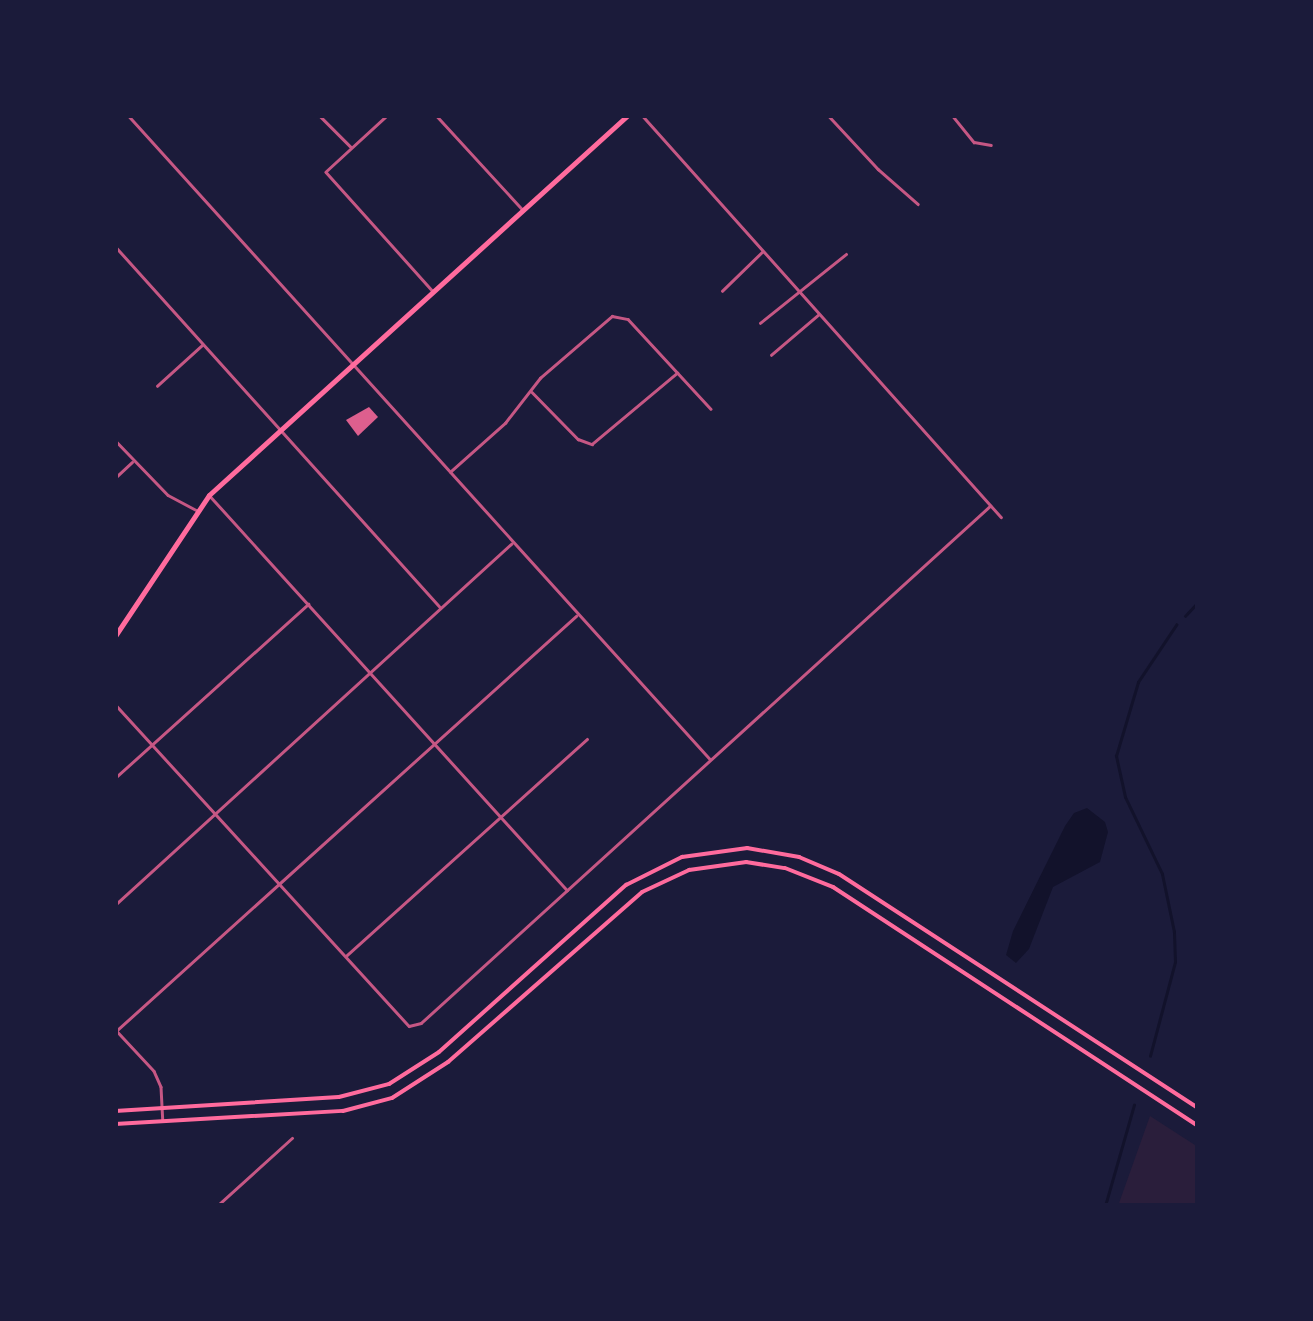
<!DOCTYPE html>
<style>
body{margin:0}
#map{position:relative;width:1313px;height:1321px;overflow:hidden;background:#1b1b3a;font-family:"Fira Sans",sans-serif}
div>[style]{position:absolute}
.green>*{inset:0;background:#2a1e3b}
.water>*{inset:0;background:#12122b}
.stream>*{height:2.5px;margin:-1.25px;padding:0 1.25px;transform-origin:1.25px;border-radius:1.25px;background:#12122b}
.building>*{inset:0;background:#dd5f8e}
.minor>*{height:2.5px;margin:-1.25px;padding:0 1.25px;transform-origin:1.25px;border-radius:1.25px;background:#c65784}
.secondary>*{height:4px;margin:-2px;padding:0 2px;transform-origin:2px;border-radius:2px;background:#ff6b9d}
.primary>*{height:5px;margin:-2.5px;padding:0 2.5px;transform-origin:2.5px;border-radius:2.5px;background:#ff6b9d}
span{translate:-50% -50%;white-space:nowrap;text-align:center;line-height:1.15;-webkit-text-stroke:8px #1b1b3a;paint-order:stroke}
.frame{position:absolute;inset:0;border:118px solid #1b1b3a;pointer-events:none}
</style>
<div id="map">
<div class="green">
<div style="clip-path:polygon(1150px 1116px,1198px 1147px,1198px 1206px,1118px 1206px)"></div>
</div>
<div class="water">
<div style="clip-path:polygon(1087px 808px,1105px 822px,1108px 832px,1100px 862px,1053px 887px,1029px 949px,1016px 963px,1006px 955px,1013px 931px,1065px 826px,1074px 813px)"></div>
</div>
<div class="stream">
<div style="left:1185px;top:616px;width:19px;rotate:-47deg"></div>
<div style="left:1150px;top:1056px;width:97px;rotate:-75.1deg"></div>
<div style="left:1175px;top:962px;width:30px;rotate:-92deg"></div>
<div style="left:1174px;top:932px;width:59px;rotate:-101.7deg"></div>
<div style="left:1162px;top:874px;width:85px;rotate:-115.7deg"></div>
<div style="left:1125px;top:797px;width:42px;rotate:-102.4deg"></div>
<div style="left:1116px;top:756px;width:77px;rotate:-73.4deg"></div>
<div style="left:1138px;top:682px;width:69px;rotate:-56.3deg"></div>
<div style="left:1105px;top:1206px;width:105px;rotate:-74deg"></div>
</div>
<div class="building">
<div style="clip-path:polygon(369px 407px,378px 417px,358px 436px,346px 420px)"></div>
</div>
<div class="minor">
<div style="left:128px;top:115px;width:867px;rotate:47.9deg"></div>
<div style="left:319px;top:115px;width:45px;rotate:45deg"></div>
<div style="left:388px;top:115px;width:84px;rotate:137.4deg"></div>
<div style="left:326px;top:172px;width:159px;rotate:48.1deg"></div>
<div style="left:436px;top:115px;width:127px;rotate:47.5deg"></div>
<div style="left:642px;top:115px;width:539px;rotate:48.23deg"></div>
<div style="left:828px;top:115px;width:74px;rotate:47.2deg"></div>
<div style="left:878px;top:169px;width:53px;rotate:41.2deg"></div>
<div style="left:952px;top:115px;width:35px;rotate:51deg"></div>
<div style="left:974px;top:142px;width:17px;rotate:10deg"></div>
<div style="left:115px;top:246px;width:486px;rotate:48deg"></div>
<div style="left:722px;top:291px;width:56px;rotate:-44.3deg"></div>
<div style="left:760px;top:323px;width:110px;rotate:-38.7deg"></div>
<div style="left:771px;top:355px;width:62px;rotate:-40.4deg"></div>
<div style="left:157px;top:386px;width:61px;rotate:-42.3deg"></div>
<div style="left:532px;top:392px;width:66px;rotate:45.6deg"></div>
<div style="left:578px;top:439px;width:15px;rotate:20deg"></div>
<div style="left:592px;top:444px;width:111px;rotate:-39.9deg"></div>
<div style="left:115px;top:440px;width:76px;rotate:46.1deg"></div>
<div style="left:168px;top:495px;width:32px;rotate:28deg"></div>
<div style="left:450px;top:472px;width:74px;rotate:-41.7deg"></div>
<div style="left:505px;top:423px;width:57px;rotate:-52.1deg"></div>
<div style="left:540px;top:378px;width:95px;rotate:-40.7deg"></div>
<div style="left:612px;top:316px;width:16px;rotate:11deg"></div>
<div style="left:628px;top:319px;width:122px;rotate:47.3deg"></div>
<div style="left:115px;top:478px;width:23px;rotate:-43deg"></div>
<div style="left:210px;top:496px;width:532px;rotate:47.82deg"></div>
<div style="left:115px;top:704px;width:436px;rotate:47.6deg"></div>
<div style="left:409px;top:1026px;width:12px;rotate:-14deg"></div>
<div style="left:421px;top:1023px;width:769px;rotate:-42.26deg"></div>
<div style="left:115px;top:778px;width:260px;rotate:-42deg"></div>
<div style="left:115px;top:905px;width:536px;rotate:-42.35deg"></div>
<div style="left:346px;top:956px;width:324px;rotate:-42deg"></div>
<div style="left:115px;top:1029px;width:57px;rotate:47.1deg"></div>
<div style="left:154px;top:1071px;width:17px;rotate:66deg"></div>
<div style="left:161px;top:1087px;width:33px;rotate:87deg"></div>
<div style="left:115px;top:1032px;width:621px;rotate:-42.06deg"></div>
<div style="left:217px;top:1206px;width:101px;rotate:-42.2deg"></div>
</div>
<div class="secondary">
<div style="left:115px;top:1111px;width:224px;rotate:-3.6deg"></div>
<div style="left:339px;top:1097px;width:52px;rotate:-14.6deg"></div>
<div style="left:389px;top:1084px;width:59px;rotate:-32.6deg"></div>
<div style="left:439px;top:1052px;width:251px;rotate:-41.8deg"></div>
<div style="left:626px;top:885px;width:63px;rotate:-26.6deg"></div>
<div style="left:682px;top:857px;width:66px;rotate:-7.9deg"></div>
<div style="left:747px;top:848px;width:53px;rotate:9.8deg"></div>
<div style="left:799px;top:857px;width:43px;rotate:23deg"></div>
<div style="left:839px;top:874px;width:429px;rotate:33.1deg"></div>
<div style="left:115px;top:1124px;width:228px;rotate:-3.3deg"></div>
<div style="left:343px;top:1111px;width:51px;rotate:-14.9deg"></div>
<div style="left:392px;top:1098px;width:67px;rotate:-32.7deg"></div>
<div style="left:448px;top:1062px;width:258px;rotate:-41.2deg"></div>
<div style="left:642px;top:892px;width:52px;rotate:-25.1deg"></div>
<div style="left:689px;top:870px;width:58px;rotate:-8deg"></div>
<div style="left:746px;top:862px;width:39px;rotate:9deg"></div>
<div style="left:785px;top:868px;width:52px;rotate:21.6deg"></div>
<div style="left:833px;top:887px;width:436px;rotate:33.2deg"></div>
</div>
<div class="primary">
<div style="left:115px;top:636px;width:169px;rotate:-56.3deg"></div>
<div style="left:209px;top:495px;width:566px;rotate:-42.21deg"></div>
</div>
<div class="frame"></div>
</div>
